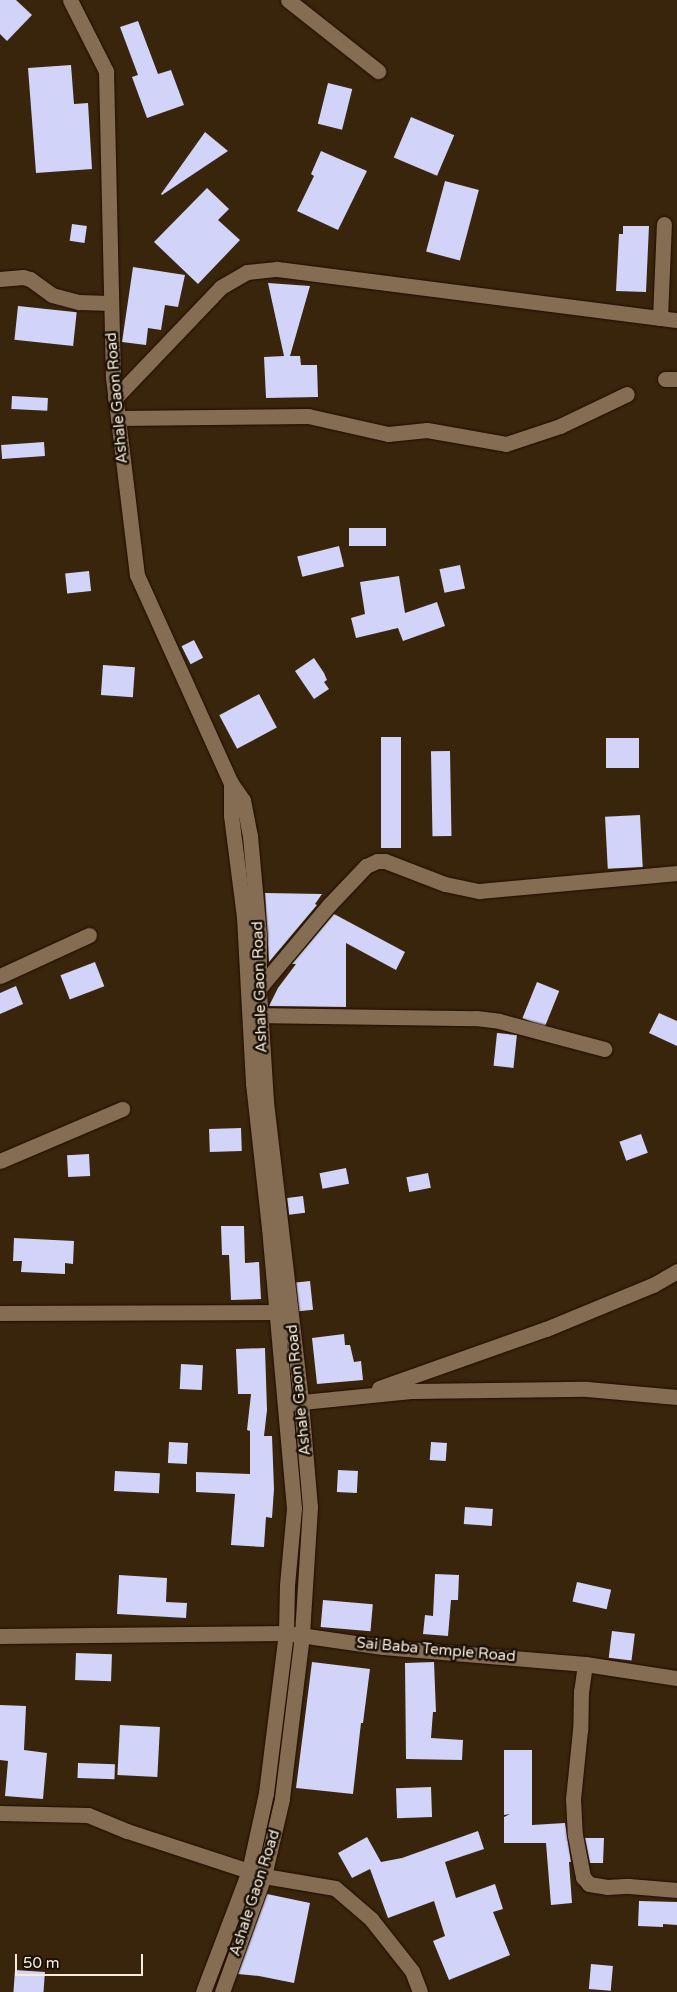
<!DOCTYPE html>
<style>
body{margin:0}
#map{position:relative;width:677px;height:1992px;overflow:hidden;background:#39240c;font-family:"Varela Round",sans-serif}
div>[style]{position:absolute}
.building>*{inset:0;background:#d2d3f8;transform-origin:0 0}
.roads{filter:drop-shadow(0 0 1px #1f0d00) drop-shadow(0 0 1px #1f0d00)}
.minor>*{height:15px;margin:-7.5px;padding:0 7.5px;transform-origin:7.5px;border-radius:7.5px;background:#856d54}
span{translate:-50% -50%;white-space:nowrap;text-align:center;line-height:1.15;-webkit-text-stroke:5px #191006;paint-order:stroke}
.street-label{font-size:15px;color:#f8eadc}
.scale{position:absolute;left:15px;top:1954px;width:128px;height:22px;box-sizing:border-box;border:2px solid #f8eadc;border-top:0;padding-left:6px;font-size:15px;line-height:18px;white-space:nowrap;color:#f8eadc;-webkit-text-stroke:4px #191006;paint-order:stroke}
</style>
<div id="map">
<div class="building">
<div style="clip-path:polygon(0 0,16px 0,32px 15px,7px 41px,0 34px)"></div>
<div style="clip-path:polygon(138px 21px,158px 74px,171px 70px,184px 105px,147px 118px,132px 77px,138px 75px,120px 27px)"></div>
<div style="clip-path:polygon(71px 65px,74px 104px,88px 103px,92px 169px,36px 173px,28px 68px)"></div>
<div style="left:328px;top:83px;width:25px;height:42px;rotate:14deg"></div>
<div style="left:411px;top:117px;width:47px;height:44px;rotate:23deg"></div>
<div style="clip-path:polygon(205px 132px,228px 151px,162px 195px,161px 194px)"></div>
<div style="clip-path:polygon(321px 151px,367px 171px,338px 230px,297px 211px,314px 176px,311px 174px)"></div>
<div style="left:445px;top:181px;width:35px;height:73px;rotate:15deg"></div>
<div style="clip-path:polygon(207px 188px,229px 209px,218px 220px,240px 240px,198px 284px,154px 242px)"></div>
<div style="left:72px;top:224px;width:15px;height:17px;rotate:8deg"></div>
<div style="clip-path:polygon(623px 226px,649px 226px,646px 292px,616px 291px,619px 234px,623px 234px)"></div>
<div style="clip-path:polygon(133px 267px,185px 275px,178px 307px,165px 305px,161px 330px,148px 328px,146px 345px,122px 342px)"></div>
<div style="clip-path:polygon(268px 283px,310px 286px,290px 356px,300px 356px,301px 365px,317px 365px,318px 397px,266px 398px,264px 357px,284px 356px)"></div>
<div style="left:18px;top:306px;width:59px;height:34px;rotate:6deg"></div>
<div style="left:12px;top:396px;width:36px;height:13px;rotate:3deg"></div>
<div style="left:44px;top:442px;width:14px;height:43px;rotate:86deg"></div>
<div style="left:349px;top:528px;width:37px;height:18px"></div>
<div style="left:339px;top:546px;width:21px;height:43px;rotate:76deg"></div>
<div style="left:460px;top:565px;width:24px;height:21px;rotate:78deg"></div>
<div style="left:89px;top:571px;width:20px;height:24px;rotate:84deg"></div>
<div style="clip-path:polygon(399px 576px,405px 613px,437px 602px,445px 626px,403px 641px,398px 628px,356px 638px,351px 618px,365px 614px,360px 582px)"></div>
<div style="left:194px;top:640px;width:20px;height:14px;rotate:63deg"></div>
<div style="clip-path:polygon(314px 658px,324px 673px,327px 680px,324px 682px,329px 689px,314px 699px,295px 671px)"></div>
<div style="left:103px;top:665px;width:32px;height:30px;rotate:4deg"></div>
<div style="left:259px;top:694px;width:38px;height:45px;rotate:62deg"></div>
<div style="left:381px;top:737px;width:20px;height:111px"></div>
<div style="left:606px;top:738px;width:33px;height:30px"></div>
<div style="left:450px;top:751px;width:85px;height:19px;rotate:89deg"></div>
<div style="left:640px;top:815px;width:52px;height:35px;rotate:87deg"></div>
<div style="clip-path:polygon(265px 893px,322px 894px,315px 904px,317px 905px,269px 962px)"></div>
<div style="clip-path:polygon(334px 914px,405px 952px,396px 970px,346px 943px,346px 1007px,269px 1006px,278px 988px,296px 964px,292px 964px)"></div>
<div style="left:95px;top:962px;width:26px;height:37px;rotate:69deg"></div>
<div style="left:537px;top:982px;width:24px;height:39px;rotate:22deg"></div>
<div style="clip-path:polygon(16px 986px,23px 1004px,0 1014px,0 993px)"></div>
<div style="clip-path:polygon(659px 1013px,677px 1021px,677px 1046px,649px 1033px)"></div>
<div style="left:497px;top:1033px;width:20px;height:33px;rotate:6deg"></div>
<div style="left:241px;top:1128px;width:23px;height:32px;rotate:88deg"></div>
<div style="left:641px;top:1134px;width:20px;height:23px;rotate:70deg"></div>
<div style="left:89px;top:1154px;width:22px;height:22px;rotate:87deg"></div>
<div style="left:346px;top:1168px;width:16px;height:27px;rotate:79deg"></div>
<div style="left:428px;top:1173px;width:15px;height:22px;rotate:79deg"></div>
<div style="left:303px;top:1196px;width:17px;height:16px;rotate:83deg"></div>
<div style="clip-path:polygon(221px 1226px,244px 1226px,245px 1263px,259px 1262px,261px 1299px,231px 1300px,229px 1255px,222px 1255px)"></div>
<div style="clip-path:polygon(14px 1238px,74px 1241px,73px 1264px,65px 1263px,65px 1274px,21px 1272px,22px 1261px,13px 1261px)"></div>
<div style="left:310px;top:1281px;width:29px;height:14px;rotate:84deg"></div>
<div style="clip-path:polygon(344px 1334px,345px 1345px,350px 1345px,354px 1362px,361px 1361px,363px 1380px,317px 1384px,312px 1338px)"></div>
<div style="clip-path:polygon(265px 1348px,267px 1410px,264px 1436px,272px 1436px,274px 1489px,272px 1518px,266px 1517px,264px 1547px,231px 1545px,235px 1494px,196px 1492px,196px 1472px,250px 1474px,250px 1431px,247px 1430px,251px 1394px,238px 1394px,236px 1349px)"></div>
<div style="left:181px;top:1364px;width:22px;height:25px;rotate:3deg"></div>
<div style="left:169px;top:1442px;width:19px;height:21px;rotate:3deg"></div>
<div style="left:431px;top:1442px;width:16px;height:18px;rotate:4deg"></div>
<div style="left:338px;top:1470px;width:20px;height:22px;rotate:3deg"></div>
<div style="left:115px;top:1471px;width:45px;height:20px;rotate:3deg"></div>
<div style="left:465px;top:1507px;width:28px;height:17px;rotate:4deg"></div>
<div style="clip-path:polygon(435px 1574px,459px 1575px,458px 1600px,451px 1600px,448px 1636px,423px 1634px,425px 1615px,433px 1616px)"></div>
<div style="clip-path:polygon(119px 1575px,167px 1578px,166px 1602px,187px 1603px,186px 1618px,117px 1614px)"></div>
<div style="left:577px;top:1582px;width:35px;height:20px;rotate:13deg"></div>
<div style="left:323px;top:1600px;width:50px;height:27px;rotate:5deg"></div>
<div style="left:612px;top:1631px;width:23px;height:27px;rotate:7deg"></div>
<div style="left:76px;top:1653px;width:36px;height:27px;rotate:2deg"></div>
<div style="clip-path:polygon(312px 1662px,370px 1669px,363px 1723px,361px 1723px,353px 1794px,296px 1788px)"></div>
<div style="clip-path:polygon(434px 1662px,436px 1712px,433px 1712px,431px 1738px,463px 1740px,462px 1760px,406px 1759px,405px 1663px)"></div>
<div style="clip-path:polygon(0 1705px,26px 1706px,24px 1750px,47px 1753px,43px 1799px,5px 1796px,8px 1761px,0 1760px)"></div>
<div style="left:120px;top:1725px;width:40px;height:50px;rotate:3deg"></div>
<div style="clip-path:polygon(504px 1750px,532px 1750px,532px 1825px,565px 1823px,571px 1862px,569px 1862px,572px 1903px,551px 1905px,546px 1843px,504px 1843px,504px 1817px,510px 1814px,504px 1815px)"></div>
<div style="left:78px;top:1763px;width:37px;height:15px;rotate:2deg"></div>
<div style="left:431px;top:1787px;width:30px;height:35px;rotate:88deg"></div>
<div style="clip-path:polygon(478px 1831px,484px 1849px,445px 1862px,456px 1898px,495px 1884px,503px 1909px,493px 1912px,510px 1955px,449px 1980px,433px 1941px,445px 1936px,434px 1901px,388px 1918px,370px 1869px,352px 1878px,338px 1853px,367px 1837px,381px 1862px,402px 1858px)"></div>
<div style="clip-path:polygon(585px 1838px,604px 1838px,603px 1863px,590px 1863px)"></div>
<div style="clip-path:polygon(267px 1894px,310px 1903px,294px 1983px,259px 1976px,238px 1974px)"></div>
<div style="clip-path:polygon(639px 1901px,677px 1902px,677px 1925px,663px 1924px,663px 1927px,638px 1926px)"></div>
<div style="left:591px;top:1964px;width:22px;height:25px;rotate:5deg"></div>
<div style="left:15px;top:1970px;width:30px;height:22px;rotate:4deg"></div>
</div>
<div class="roads">
<div class="minor">
<div style="left:70px;top:0;width:80px;rotate:63.1deg"></div>
<div style="left:106px;top:71px;width:306px;rotate:88.7deg"></div>
<div style="left:113px;top:377px;width:199px;rotate:83.1deg"></div>
<div style="left:137px;top:575px;width:228px;rotate:65.7deg"></div>
<div style="left:231px;top:783px;width:21px;rotate:55deg"></div>
<div style="left:243px;top:800px;width:37px;rotate:79deg"></div>
<div style="left:250px;top:836px;width:98px;rotate:84.8deg"></div>
<div style="left:259px;top:934px;width:56px;rotate:90deg"></div>
<div style="left:259px;top:990px;width:112px;rotate:86.4deg"></div>
<div style="left:266px;top:1102px;width:302px;rotate:83.3deg"></div>
<div style="left:301px;top:1402px;width:105px;rotate:85.1deg"></div>
<div style="left:310px;top:1507px;width:128px;rotate:93.6deg"></div>
<div style="left:302px;top:1635px;width:165px;rotate:97deg"></div>
<div style="left:282px;top:1799px;width:79px;rotate:103.2deg"></div>
<div style="left:264px;top:1876px;width:123px;rotate:109.9deg"></div>
<div style="left:288px;top:0;width:115px;rotate:38.3deg"></div>
<div style="left:0;top:279px;width:23px;rotate:-5deg"></div>
<div style="left:23px;top:277px;width:7px;rotate:16deg"></div>
<div style="left:30px;top:279px;width:27px;rotate:36deg"></div>
<div style="left:52px;top:295px;width:28px;rotate:15deg"></div>
<div style="left:79px;top:302px;width:31px;rotate:2deg"></div>
<div style="left:660px;top:318px;width:94px;rotate:-87.6deg"></div>
<div style="left:665px;top:379px;width:12px"></div>
<div style="left:115px;top:398px;width:153px;rotate:-46.3deg"></div>
<div style="left:221px;top:287px;width:30px;rotate:-30deg"></div>
<div style="left:247px;top:272px;width:30px;rotate:-6deg"></div>
<div style="left:277px;top:269px;width:403px;rotate:7.3deg"></div>
<div style="left:118px;top:418px;width:190px;rotate:-0.6deg"></div>
<div style="left:308px;top:416px;width:82px;rotate:12.7deg"></div>
<div style="left:388px;top:434px;width:39px;rotate:-6deg"></div>
<div style="left:427px;top:430px;width:80px;rotate:10deg"></div>
<div style="left:506px;top:444px;width:57px;rotate:-18.4deg"></div>
<div style="left:560px;top:426px;width:74px;rotate:-25.5deg"></div>
<div style="left:0;top:976px;width:98px;rotate:-24.7deg"></div>
<div style="left:256px;top:992px;width:114px;rotate:-50deg"></div>
<div style="left:329px;top:905px;width:54px;rotate:-46.5deg"></div>
<div style="left:366px;top:866px;width:12px;rotate:-24deg"></div>
<div style="left:377px;top:861px;width:8px"></div>
<div style="left:385px;top:861px;width:64px;rotate:21deg"></div>
<div style="left:445px;top:884px;width:35px;rotate:12deg"></div>
<div style="left:479px;top:891px;width:199px;rotate:-5.2deg"></div>
<div style="left:252px;top:1015px;width:224px;rotate:0.8deg"></div>
<div style="left:476px;top:1018px;width:23px;rotate:7deg"></div>
<div style="left:499px;top:1021px;width:109px;rotate:14.9deg"></div>
<div style="left:0;top:1161px;width:133px;rotate:-23.1deg"></div>
<div style="left:0;top:1313px;width:286px;rotate:-0.2deg"></div>
<div style="left:379px;top:1388px;width:177px;rotate:-19.5deg"></div>
<div style="left:546px;top:1329px;width:116px;rotate:-22.4deg"></div>
<div style="left:653px;top:1285px;width:28px;rotate:-30deg"></div>
<div style="left:292px;top:1403px;width:122px;rotate:-5.7deg"></div>
<div style="left:413px;top:1391px;width:174px;rotate:-0.7deg"></div>
<div style="left:587px;top:1389px;width:90px;rotate:5.1deg"></div>
<div style="left:0;top:1636px;width:286px;rotate:-0.6deg"></div>
<div style="left:286px;top:1633px;width:98px;rotate:8.2deg"></div>
<div style="left:383px;top:1647px;width:203px;rotate:4.8deg"></div>
<div style="left:585px;top:1664px;width:93px;rotate:8.7deg"></div>
<div style="left:585px;top:1664px;width:27px;rotate:98deg"></div>
<div style="left:581px;top:1691px;width:39px;rotate:91deg"></div>
<div style="left:580px;top:1730px;width:69px;rotate:95.8deg"></div>
<div style="left:573px;top:1799px;width:36px;rotate:87deg"></div>
<div style="left:575px;top:1835px;width:43px;rotate:79.2deg"></div>
<div style="left:583px;top:1877px;width:9px;rotate:49deg"></div>
<div style="left:589px;top:1884px;width:18px;rotate:9deg"></div>
<div style="left:607px;top:1887px;width:22px;rotate:-3deg"></div>
<div style="left:629px;top:1886px;width:48px;rotate:4.8deg"></div>
<div style="left:0;top:1813px;width:88px;rotate:1.3deg"></div>
<div style="left:88px;top:1815px;width:42px;rotate:22.3deg"></div>
<div style="left:127px;top:1831px;width:144px;rotate:18.2deg"></div>
<div style="left:264px;top:1876px;width:72px;rotate:9.6deg"></div>
<div style="left:335px;top:1888px;width:48px;rotate:40.7deg"></div>
<div style="left:371px;top:1919px;width:66px;rotate:51.7deg"></div>
<div style="left:412px;top:1971px;width:22px;rotate:69deg"></div>
<div style="left:203px;top:1992px;width:129px;rotate:-69.2deg"></div>
<div style="left:249px;top:1871px;width:80px;rotate:-77.7deg"></div>
<div style="left:266px;top:1793px;width:161px;rotate:-82.9deg"></div>
<div style="left:286px;top:1633px;width:48px;rotate:-88.8deg"></div>
<div style="left:287px;top:1585px;width:77px;rotate:-84.8deg"></div>
<div style="left:294px;top:1508px;width:281px;rotate:-95.1deg"></div>
<div style="left:269px;top:1228px;width:146px;rotate:-96.3deg"></div>
<div style="left:253px;top:1083px;width:166px;rotate:-93.1deg"></div>
<div style="left:244px;top:917px;width:103px;rotate:-97.3deg"></div>
<div style="left:231px;top:815px;width:32px;rotate:-90deg"></div>
</div>
</div>
<div class="street-label">
<span style="left:117px;top:398px;rotate:-95deg">Ashale Gaon Road</span>
<span style="left:260px;top:987px;rotate:-92deg">Ashale Gaon Road</span>
<span style="left:299px;top:1390px;rotate:-96deg">Ashale Gaon Road</span>
<span style="left:436px;top:1650px;rotate:5deg">Sai Baba Temple Road</span>
<span style="left:255px;top:1893px;rotate:-72deg">Ashale Gaon Road</span>
</div>
<div class="scale">50 m</div>
</div>
